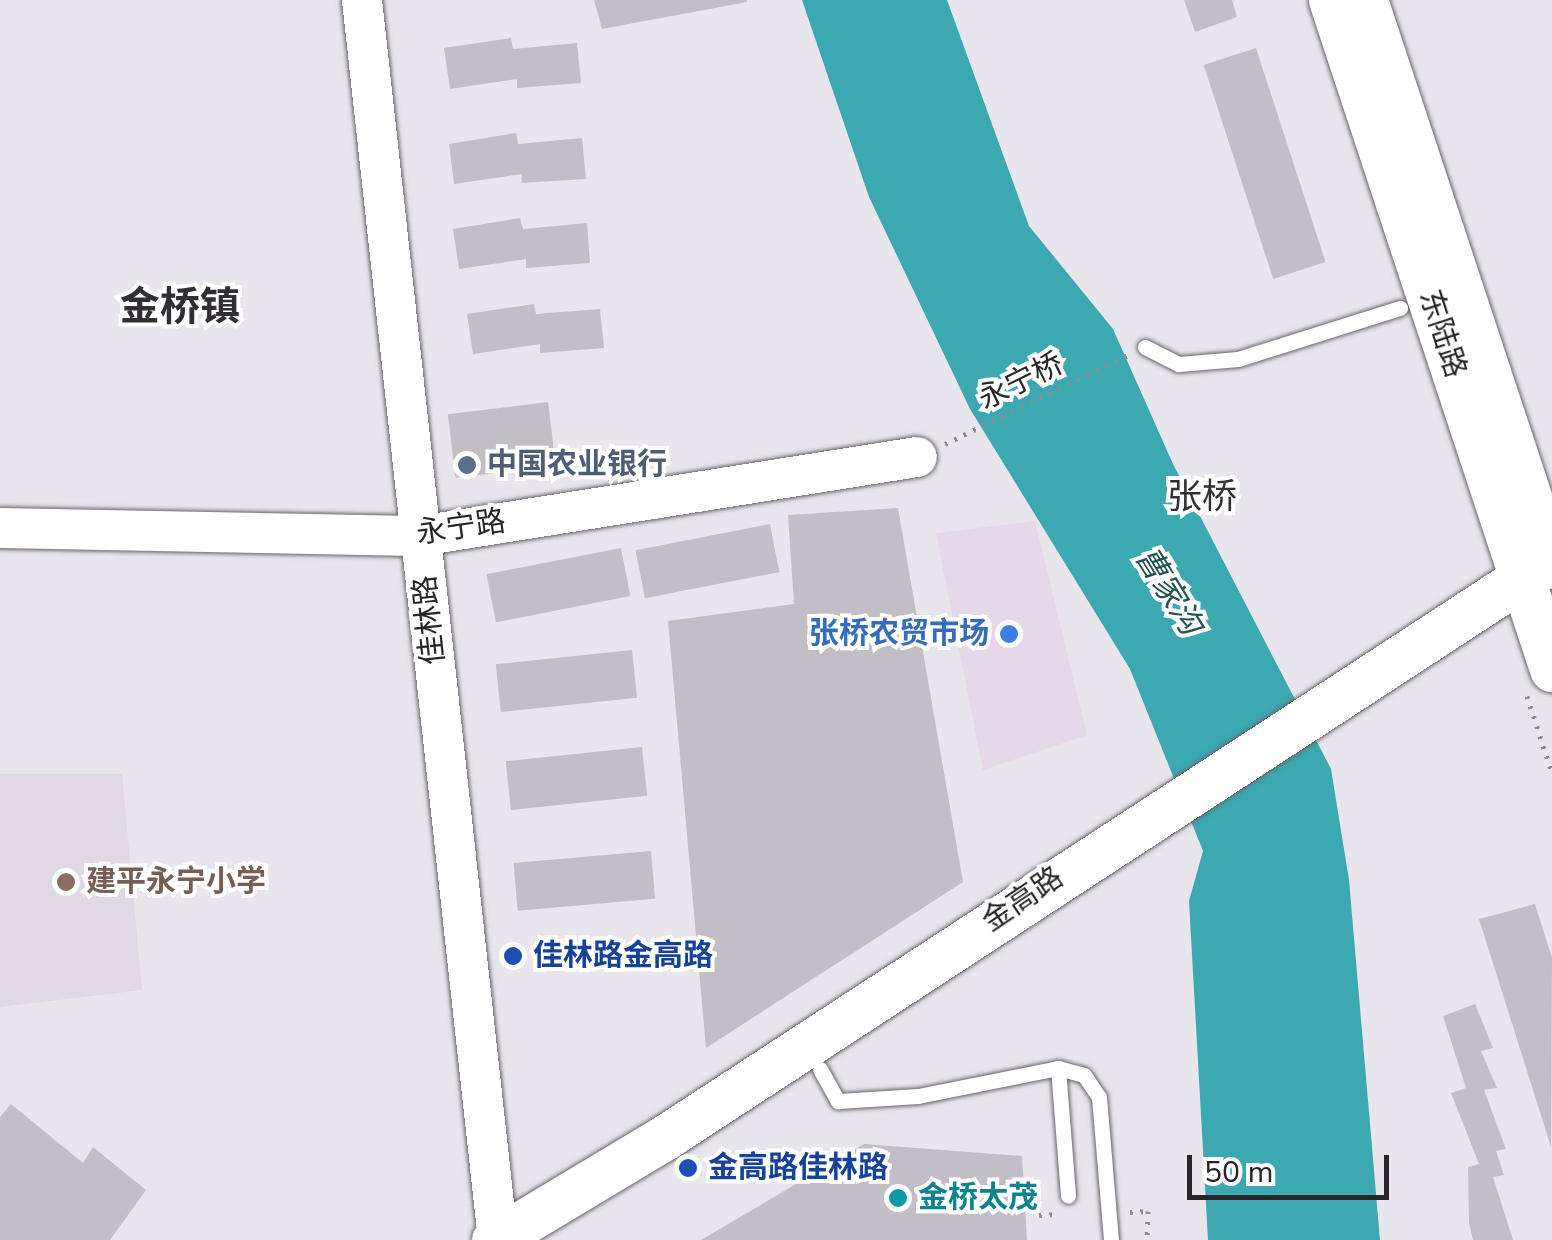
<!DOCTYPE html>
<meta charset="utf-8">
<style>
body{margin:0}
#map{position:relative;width:1552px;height:1240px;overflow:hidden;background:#e9e5ed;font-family:"Nunito Sans","Noto Sans SC",sans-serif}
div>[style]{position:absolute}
.commercial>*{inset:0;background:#e6d7ea}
.built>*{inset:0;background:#e0d8e6}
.water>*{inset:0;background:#3ca8b1}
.building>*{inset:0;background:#c2bec6;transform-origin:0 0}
.path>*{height:5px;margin-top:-2.5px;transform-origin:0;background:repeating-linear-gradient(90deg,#8d8a90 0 2.5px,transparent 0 10.5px)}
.roads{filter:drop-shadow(0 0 2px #69656c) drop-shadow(0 0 2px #69656c)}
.service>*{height:15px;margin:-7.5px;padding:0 7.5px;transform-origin:7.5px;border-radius:7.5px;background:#fff}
.tertiary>*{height:40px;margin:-20px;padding:0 20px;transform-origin:20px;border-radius:20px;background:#fff}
.secondary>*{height:45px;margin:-22.5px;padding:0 22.5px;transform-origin:22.5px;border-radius:22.5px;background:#fff}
.dots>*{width:28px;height:28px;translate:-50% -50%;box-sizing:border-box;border:5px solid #fff;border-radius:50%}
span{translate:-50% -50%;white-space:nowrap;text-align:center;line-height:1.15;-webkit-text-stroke:8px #fff;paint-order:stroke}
.street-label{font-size:30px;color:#272528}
.service-label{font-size:30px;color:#4e5e75;font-weight:700}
.left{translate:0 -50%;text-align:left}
.shop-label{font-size:30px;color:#366cbe;font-weight:700}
.right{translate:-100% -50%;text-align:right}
.education-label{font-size:30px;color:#785e54;font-weight:700}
.transit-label{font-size:30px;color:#164399;font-weight:700}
.culture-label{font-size:30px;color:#0d838f;font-weight:700}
.water-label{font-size:32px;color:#245356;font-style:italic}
.quarter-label{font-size:35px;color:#312e34}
.district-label{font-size:40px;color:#312e34;font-weight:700}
.scale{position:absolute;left:1187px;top:1155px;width:202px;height:45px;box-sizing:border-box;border:5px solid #272528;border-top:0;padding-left:12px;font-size:30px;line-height:35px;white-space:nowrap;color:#272528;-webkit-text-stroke:8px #fff;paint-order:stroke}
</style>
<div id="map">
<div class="commercial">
<div style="clip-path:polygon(1035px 521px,1087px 735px,983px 770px,936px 533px)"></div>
</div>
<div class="built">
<div style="clip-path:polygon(0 774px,122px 774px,142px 990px,0 1007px)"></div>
</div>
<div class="water">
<div style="clip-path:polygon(802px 0,947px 0,1029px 226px,1113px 329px,1173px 464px,1331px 769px,1349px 880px,1380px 1240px,1208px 1240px,1189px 901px,1203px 851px,1130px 669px,970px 409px,869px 197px)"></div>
</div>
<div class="building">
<div style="clip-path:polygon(594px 0,747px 0,747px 2px,602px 29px)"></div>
<div style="clip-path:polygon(1184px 0,1232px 0,1237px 17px,1195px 32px)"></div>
<div style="clip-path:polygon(511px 38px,513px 49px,577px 43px,581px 83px,517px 88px,517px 79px,450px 89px,444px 48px)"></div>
<div style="left:1256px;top:48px;width:225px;height:55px;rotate:72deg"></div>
<div style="clip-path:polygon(516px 133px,518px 144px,582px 138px,586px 179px,521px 183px,522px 174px,454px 184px,449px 144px)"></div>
<div style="clip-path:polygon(520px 218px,523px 229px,587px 223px,590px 263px,526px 268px,526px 259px,459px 269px,453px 229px)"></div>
<div style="clip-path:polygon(534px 304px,536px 314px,600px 309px,604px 348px,540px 353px,540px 344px,473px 354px,467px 314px)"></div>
<div style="left:548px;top:402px;width:64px;height:101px;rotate:83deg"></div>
<div style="clip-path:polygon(898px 508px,963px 882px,706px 1048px,668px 621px,794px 604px,788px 515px)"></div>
<div style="left:770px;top:524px;width:49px;height:137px;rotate:79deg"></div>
<div style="left:621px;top:548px;width:49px;height:137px;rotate:79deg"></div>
<div style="left:632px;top:650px;width:48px;height:137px;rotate:84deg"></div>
<div style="left:642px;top:747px;width:49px;height:137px;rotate:84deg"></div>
<div style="left:651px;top:851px;width:48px;height:138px;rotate:85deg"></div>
<div style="clip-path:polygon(1535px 904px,1552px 958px,1551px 1147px,1479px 919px)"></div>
<div style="clip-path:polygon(1475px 1004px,1493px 1048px,1481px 1051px,1497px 1088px,1484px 1090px,1506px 1149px,1496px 1151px,1504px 1175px,1493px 1177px,1513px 1240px,1473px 1240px,1469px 1223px,1468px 1167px,1479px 1164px,1451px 1093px,1466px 1088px,1443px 1016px)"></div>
<div style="clip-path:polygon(11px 1104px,83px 1163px,93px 1147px,146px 1190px,110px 1240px,0 1240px,0 1117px)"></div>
<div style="clip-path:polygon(864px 1144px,1022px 1156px,1027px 1240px,701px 1240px)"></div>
</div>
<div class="path">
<div style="left:945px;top:444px;width:203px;rotate:-25.9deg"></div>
<div style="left:1527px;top:696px;width:81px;rotate:72deg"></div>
<div style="left:1130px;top:1212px;width:18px;rotate:-3deg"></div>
<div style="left:1148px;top:1211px;width:29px;rotate:92deg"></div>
<div style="left:1039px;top:1215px;width:20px;rotate:-3deg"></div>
</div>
<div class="roads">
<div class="service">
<div style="left:1145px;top:347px;width:38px;rotate:27deg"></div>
<div style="left:1179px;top:364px;width:59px;rotate:-4.8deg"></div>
<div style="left:1238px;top:359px;width:170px;rotate:-17.5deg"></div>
<div style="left:1058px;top:1068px;width:128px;rotate:85.5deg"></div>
<div style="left:820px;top:1069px;width:37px;rotate:61deg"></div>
<div style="left:838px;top:1101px;width:80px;rotate:-3.6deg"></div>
<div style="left:918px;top:1096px;width:143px;rotate:-11.3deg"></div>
<div style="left:1058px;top:1068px;width:27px;rotate:15deg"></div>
<div style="left:1084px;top:1075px;width:27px;rotate:56deg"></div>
<div style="left:1099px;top:1097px;width:144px;rotate:85.2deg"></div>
</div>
<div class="tertiary">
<div style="left:362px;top:0;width:1247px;rotate:83.74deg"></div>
<div style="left:0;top:528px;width:420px;rotate:1.1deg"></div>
<div style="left:420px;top:536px;width:503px;rotate:-9.03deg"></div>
</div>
<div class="secondary">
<div style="left:1331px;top:0;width:705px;rotate:71.72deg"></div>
<div style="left:1365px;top:0;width:596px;rotate:71.72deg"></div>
<div style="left:494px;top:1240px;width:198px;rotate:-31deg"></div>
<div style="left:664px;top:1138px;width:1025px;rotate:-33.13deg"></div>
</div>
</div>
<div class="dots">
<div style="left:467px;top:465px;background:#5c6f8a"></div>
<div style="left:1009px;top:634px;background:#3f7fe0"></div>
<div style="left:66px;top:882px;background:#8d6e63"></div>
<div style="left:513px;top:956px;background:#1a4fb4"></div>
<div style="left:688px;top:1168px;background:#1a4fb4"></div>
<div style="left:898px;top:1198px;background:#0f9aa8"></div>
</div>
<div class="street-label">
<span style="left:1442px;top:334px;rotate:72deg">东陆路</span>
<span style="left:1021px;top:382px;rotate:-26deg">永宁桥</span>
<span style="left:461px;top:528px;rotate:-8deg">永宁路</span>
<span style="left:430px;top:620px;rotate:-96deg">佳林路</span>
<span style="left:1023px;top:900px;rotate:-34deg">金高路</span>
</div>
<div class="service-label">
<span class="left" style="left:487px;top:465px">中国农业银行</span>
</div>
<div class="shop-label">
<span class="right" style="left:989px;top:634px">张桥农贸市场</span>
</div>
<div class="education-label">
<span class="left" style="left:86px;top:882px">建平永宁小学</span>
</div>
<div class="transit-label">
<span class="left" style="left:533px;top:956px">佳林路金高路</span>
<span class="left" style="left:708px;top:1168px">金高路佳林路</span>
</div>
<div class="culture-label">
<span class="left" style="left:918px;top:1198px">金桥太茂</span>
</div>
<div class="water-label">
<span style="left:1168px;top:591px;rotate:58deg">曹家沟</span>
</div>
<div class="quarter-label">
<span style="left:1202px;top:497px">张桥</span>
</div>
<div class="district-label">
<span style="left:180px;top:307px">金桥镇</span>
</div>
<div class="scale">50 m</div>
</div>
